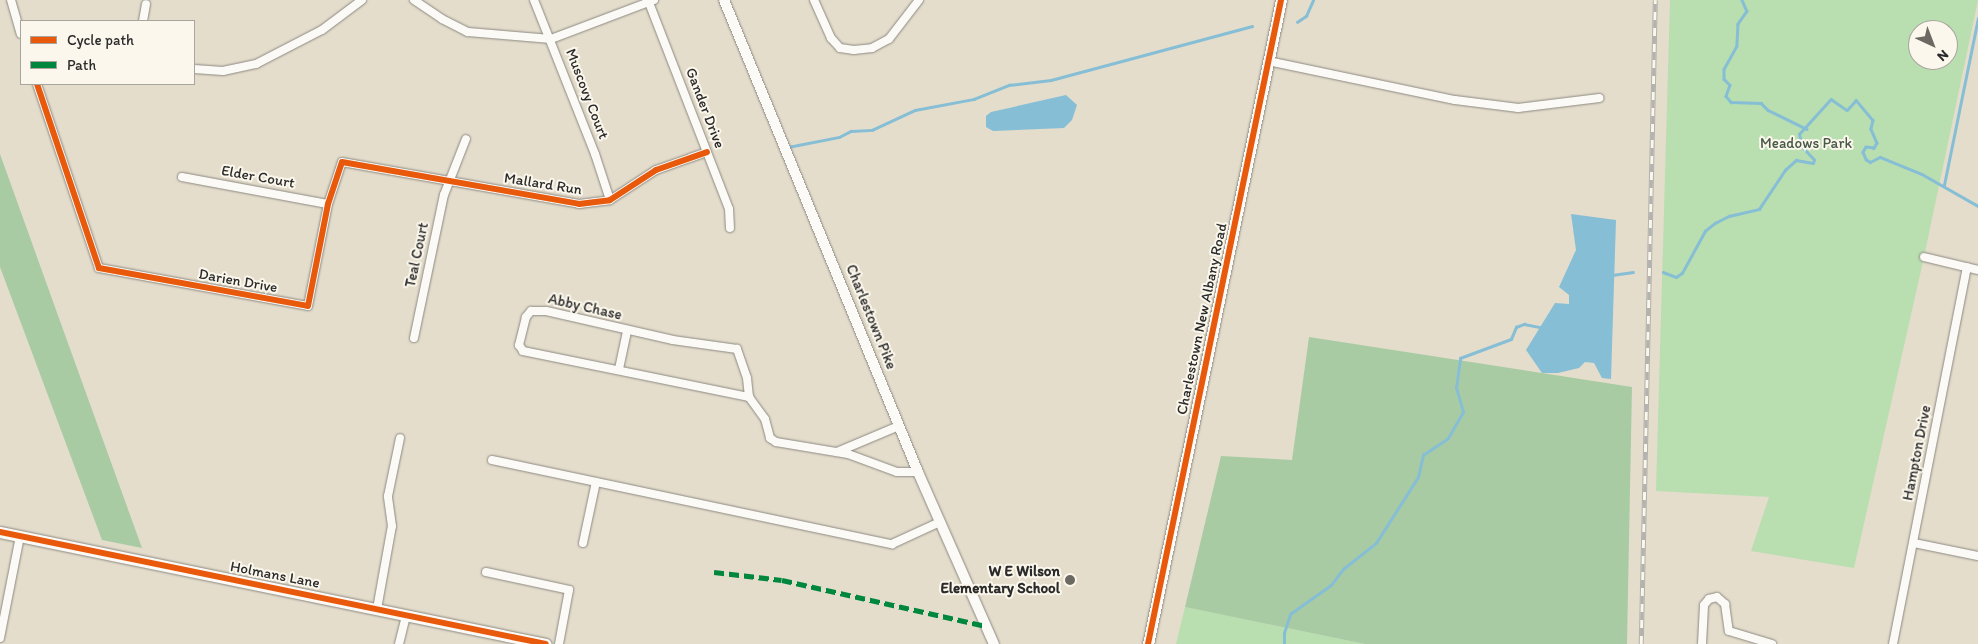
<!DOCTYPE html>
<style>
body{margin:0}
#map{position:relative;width:1978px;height:644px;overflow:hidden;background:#e4ddcc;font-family:Itim,sans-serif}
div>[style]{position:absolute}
.green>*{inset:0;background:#b9deb0}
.forest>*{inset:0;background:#a9cba3}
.water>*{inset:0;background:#86bed5}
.stream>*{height:2.5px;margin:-1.25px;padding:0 1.25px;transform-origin:1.25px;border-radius:1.25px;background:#86bed5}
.roads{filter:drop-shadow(0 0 1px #8d8981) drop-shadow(0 0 1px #8d8981)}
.minor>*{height:8px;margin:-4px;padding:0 4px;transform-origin:4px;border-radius:4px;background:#fbfaf7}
.tertiary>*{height:10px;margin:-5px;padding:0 5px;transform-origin:5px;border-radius:5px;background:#fbfaf7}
.secondary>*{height:11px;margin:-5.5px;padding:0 5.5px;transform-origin:5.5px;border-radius:5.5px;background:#fbfaf7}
.rail>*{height:4.5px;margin-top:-2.25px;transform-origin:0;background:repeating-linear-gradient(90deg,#fbf7ec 0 8px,#b3b2af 0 16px);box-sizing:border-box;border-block:1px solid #b3b2af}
.quiet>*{height:5px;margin-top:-2.5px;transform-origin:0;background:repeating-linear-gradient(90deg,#00873e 0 10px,transparent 0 15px)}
.cycleway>*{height:6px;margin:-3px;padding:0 3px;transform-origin:3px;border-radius:3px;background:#e8590c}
.dots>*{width:14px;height:14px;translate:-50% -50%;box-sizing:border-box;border:2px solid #fbf7ec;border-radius:50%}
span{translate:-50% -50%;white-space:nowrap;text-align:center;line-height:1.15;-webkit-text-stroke:4px #fbf7ec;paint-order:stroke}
.street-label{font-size:15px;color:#2b2b2b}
.park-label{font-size:15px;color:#465846}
.poi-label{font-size:15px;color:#2b2b2b;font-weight:700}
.right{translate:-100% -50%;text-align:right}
.legend{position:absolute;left:20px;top:20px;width:175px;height:65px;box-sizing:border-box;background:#fbf7ec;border:1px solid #a8a59f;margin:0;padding:6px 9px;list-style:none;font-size:15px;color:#2b2b2b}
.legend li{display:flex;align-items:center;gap:10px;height:25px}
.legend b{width:25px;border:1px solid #a8a59f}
.north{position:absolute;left:1908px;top:20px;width:50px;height:50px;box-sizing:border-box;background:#fbf7ec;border:1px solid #a8a59f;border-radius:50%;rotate:137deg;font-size:14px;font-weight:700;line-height:20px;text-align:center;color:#2b2b2b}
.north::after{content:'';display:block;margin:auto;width:18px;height:22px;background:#6c6963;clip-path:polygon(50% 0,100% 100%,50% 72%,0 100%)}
</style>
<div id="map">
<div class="green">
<div style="clip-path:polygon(evenodd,1670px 0,1978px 0,1924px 257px,1854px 568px,1751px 551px,1769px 497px,1656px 491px,1670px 0,1918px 30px,1948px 30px,1948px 60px,1918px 60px,1918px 30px)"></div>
<div style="clip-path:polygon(1185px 607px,1365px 644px,1176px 644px)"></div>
</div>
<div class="forest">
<div style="clip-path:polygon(0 154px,60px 321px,142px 548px,102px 540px,0 267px)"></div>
<div style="clip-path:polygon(1309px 337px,1632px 387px,1627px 644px,1365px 644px,1185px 607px,1221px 456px,1292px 460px)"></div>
</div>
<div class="water">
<div style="clip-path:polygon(1066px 95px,1077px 105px,1072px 120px,1064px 128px,993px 131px,986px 127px,986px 116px,991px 112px)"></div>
<div style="clip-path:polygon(1571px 214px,1616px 220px,1611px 379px,1602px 378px,1594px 363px,1585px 362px,1579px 368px,1558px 373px,1542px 373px,1526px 350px,1555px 303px,1569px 304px,1569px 295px,1559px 287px,1576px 250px)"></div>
</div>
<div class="stream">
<div style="left:1742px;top:0;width:12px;rotate:66deg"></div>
<div style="left:1747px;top:11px;width:16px;rotate:125deg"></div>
<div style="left:1738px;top:24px;width:22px;rotate:93deg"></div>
<div style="left:1737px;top:46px;width:26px;rotate:119deg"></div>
<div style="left:1724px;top:69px;width:10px;rotate:90deg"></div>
<div style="left:1724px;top:79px;width:8px;rotate:45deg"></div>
<div style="left:1730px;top:85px;width:12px;rotate:110deg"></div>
<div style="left:1726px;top:96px;width:8px;rotate:50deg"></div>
<div style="left:1731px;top:102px;width:30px;rotate:2deg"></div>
<div style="left:1761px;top:103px;width:10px;rotate:45deg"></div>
<div style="left:1768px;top:110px;width:43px;rotate:26deg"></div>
<div style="left:1297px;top:22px;width:11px;rotate:-34deg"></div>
<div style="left:1306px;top:16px;width:17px;rotate:-66deg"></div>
<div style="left:788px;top:147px;width:52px;rotate:-11.1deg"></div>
<div style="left:839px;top:137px;width:13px;rotate:-27deg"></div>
<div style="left:851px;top:131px;width:21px;rotate:-3deg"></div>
<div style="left:872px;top:130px;width:47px;rotate:-24.9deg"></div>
<div style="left:915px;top:110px;width:60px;rotate:-10.6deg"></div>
<div style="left:974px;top:99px;width:38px;rotate:-22deg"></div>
<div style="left:1009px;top:85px;width:42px;rotate:-6.8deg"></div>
<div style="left:1051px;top:80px;width:208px;rotate:-15deg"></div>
<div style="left:1944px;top:185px;width:170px;rotate:-78.5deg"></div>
<div style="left:1663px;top:272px;width:14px;rotate:21deg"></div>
<div style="left:1676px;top:277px;width:7px;rotate:-34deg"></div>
<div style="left:1682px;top:273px;width:48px;rotate:-61.3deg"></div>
<div style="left:1705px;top:231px;width:13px;rotate:-39deg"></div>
<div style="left:1715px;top:223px;width:16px;rotate:-27deg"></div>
<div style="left:1729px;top:216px;width:31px;rotate:-13deg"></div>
<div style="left:1759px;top:209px;width:47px;rotate:-56.3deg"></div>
<div style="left:1785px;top:170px;width:15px;rotate:-42deg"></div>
<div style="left:1796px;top:160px;width:17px;rotate:10deg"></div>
<div style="left:1813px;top:163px;width:3px;rotate:-72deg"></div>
<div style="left:1814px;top:160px;width:18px;rotate:-133deg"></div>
<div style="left:1802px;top:147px;width:13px;rotate:-103deg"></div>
<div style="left:1799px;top:134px;width:47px;rotate:-47.6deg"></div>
<div style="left:1831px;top:99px;width:19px;rotate:35deg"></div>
<div style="left:1847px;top:110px;width:13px;rotate:-48deg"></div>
<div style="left:1856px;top:100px;width:26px;rotate:50deg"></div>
<div style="left:1873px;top:120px;width:9px;rotate:103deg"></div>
<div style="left:1871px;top:129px;width:15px;rotate:67deg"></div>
<div style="left:1877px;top:143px;width:6px;rotate:121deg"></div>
<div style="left:1874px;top:148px;width:8px;rotate:-173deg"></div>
<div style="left:1866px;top:147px;width:6px;rotate:121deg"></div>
<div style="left:1863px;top:152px;width:8px;rotate:67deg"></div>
<div style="left:1866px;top:159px;width:5px;rotate:37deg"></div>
<div style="left:1870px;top:162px;width:11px;rotate:-27deg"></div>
<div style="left:1880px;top:157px;width:45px;rotate:22deg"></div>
<div style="left:1922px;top:174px;width:64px;rotate:29.7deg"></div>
<div style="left:1612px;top:275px;width:21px;rotate:-8deg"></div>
<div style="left:1284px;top:644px;width:11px;rotate:-90deg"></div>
<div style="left:1284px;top:633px;width:20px;rotate:-72deg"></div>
<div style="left:1290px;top:614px;width:50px;rotate:-35.3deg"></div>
<div style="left:1331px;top:585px;width:20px;rotate:-53deg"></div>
<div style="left:1343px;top:569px;width:42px;rotate:-38.2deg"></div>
<div style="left:1376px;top:543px;width:78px;rotate:-57.5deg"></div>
<div style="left:1418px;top:477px;width:23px;rotate:-77deg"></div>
<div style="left:1423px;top:455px;width:30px;rotate:-34deg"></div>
<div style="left:1448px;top:438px;width:30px;rotate:-60deg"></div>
<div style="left:1463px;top:412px;width:25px;rotate:-106deg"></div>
<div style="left:1456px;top:388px;width:30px;rotate:-82deg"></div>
<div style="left:1460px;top:358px;width:54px;rotate:-20.4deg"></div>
<div style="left:1511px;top:339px;width:13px;rotate:-67deg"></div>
<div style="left:1516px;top:327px;width:9px;rotate:-21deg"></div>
<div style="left:1524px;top:324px;width:16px;rotate:11deg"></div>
</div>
<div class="roads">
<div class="minor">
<div style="left:11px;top:0;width:35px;rotate:74deg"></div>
<div style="left:414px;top:0;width:34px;rotate:34deg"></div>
<div style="left:442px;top:19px;width:29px;rotate:27deg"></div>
<div style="left:468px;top:32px;width:83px;rotate:4.8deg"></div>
<div style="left:551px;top:39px;width:110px;rotate:-20.7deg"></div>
<div style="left:534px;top:0;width:166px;rotate:68.4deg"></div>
<div style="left:595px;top:154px;width:48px;rotate:71.9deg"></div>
<div style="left:648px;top:0;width:224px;rotate:68.8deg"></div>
<div style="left:729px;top:209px;width:19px;rotate:87deg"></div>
<div style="left:814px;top:0;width:42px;rotate:65.9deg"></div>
<div style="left:831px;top:38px;width:13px;rotate:48deg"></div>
<div style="left:840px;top:48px;width:14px;rotate:8deg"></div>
<div style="left:854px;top:50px;width:18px;rotate:-6deg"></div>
<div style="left:872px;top:48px;width:19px;rotate:-28deg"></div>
<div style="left:889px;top:39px;width:49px;rotate:-52.4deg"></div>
<div style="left:143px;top:21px;width:17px;rotate:-80deg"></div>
<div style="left:1268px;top:61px;width:191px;rotate:11.8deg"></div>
<div style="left:1455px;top:100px;width:64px;rotate:7.2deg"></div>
<div style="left:1518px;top:108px;width:82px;rotate:-7deg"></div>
<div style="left:194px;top:69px;width:29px;rotate:4deg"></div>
<div style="left:223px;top:71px;width:34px;rotate:-12deg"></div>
<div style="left:256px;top:64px;width:74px;rotate:-27.3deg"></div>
<div style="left:322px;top:30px;width:50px;rotate:-36.9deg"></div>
<div style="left:37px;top:84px;width:194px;rotate:71.4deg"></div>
<div style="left:99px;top:268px;width:212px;rotate:10.3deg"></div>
<div style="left:308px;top:306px;width:104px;rotate:-78.9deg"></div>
<div style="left:328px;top:204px;width:44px;rotate:-71.6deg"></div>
<div style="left:342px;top:162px;width:241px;rotate:10deg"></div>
<div style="left:579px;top:204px;width:31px;rotate:-7deg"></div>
<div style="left:610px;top:200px;width:55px;rotate:-33.1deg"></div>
<div style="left:656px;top:170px;width:54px;rotate:-19.4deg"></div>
<div style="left:182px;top:177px;width:148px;rotate:10.5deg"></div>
<div style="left:1924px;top:257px;width:56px;rotate:13.5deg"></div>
<div style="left:414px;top:338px;width:146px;rotate:-78.2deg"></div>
<div style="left:444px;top:195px;width:60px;rotate:-68.6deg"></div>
<div style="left:619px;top:369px;width:40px;rotate:-78deg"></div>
<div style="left:749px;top:397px;width:19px;rotate:-96deg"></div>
<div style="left:747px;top:378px;width:31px;rotate:-109deg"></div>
<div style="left:737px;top:349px;width:65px;rotate:-172deg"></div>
<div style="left:673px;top:340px;width:130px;rotate:-167.1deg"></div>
<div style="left:546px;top:311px;width:15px;rotate:180deg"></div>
<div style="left:531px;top:311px;width:8px;rotate:130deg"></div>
<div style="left:526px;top:317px;width:29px;rotate:104deg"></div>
<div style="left:519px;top:345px;width:7px;rotate:56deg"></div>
<div style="left:523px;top:351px;width:231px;rotate:11.5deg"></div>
<div style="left:749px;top:397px;width:27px;rotate:54deg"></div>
<div style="left:765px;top:419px;width:20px;rotate:75deg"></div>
<div style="left:770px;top:438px;width:7px;rotate:34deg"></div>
<div style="left:776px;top:442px;width:73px;rotate:9.5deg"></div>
<div style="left:848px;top:454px;width:52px;rotate:20.2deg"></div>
<div style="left:897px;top:472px;width:21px"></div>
<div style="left:837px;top:452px;width:67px;rotate:-22.8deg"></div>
<div style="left:492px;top:460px;width:409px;rotate:11.9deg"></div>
<div style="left:892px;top:544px;width:53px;rotate:-24.6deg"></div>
<div style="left:583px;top:543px;width:62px;rotate:-78deg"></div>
<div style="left:1914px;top:543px;width:65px;rotate:11.5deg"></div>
<div style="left:486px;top:572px;width:85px;rotate:12.2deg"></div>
<div style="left:569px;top:590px;width:55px;rotate:100.5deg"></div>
<div style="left:377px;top:609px;width:84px;rotate:-79.8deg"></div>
<div style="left:392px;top:526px;width:30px;rotate:-98deg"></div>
<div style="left:388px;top:496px;width:59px;rotate:-78.3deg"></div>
<div style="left:0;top:638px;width:104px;rotate:-78.9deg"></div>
<div style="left:399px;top:644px;width:30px;rotate:-76deg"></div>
<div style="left:1702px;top:644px;width:39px;rotate:-87deg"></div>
<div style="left:1704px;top:605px;width:8px;rotate:-50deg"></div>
<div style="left:1709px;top:599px;width:8px;rotate:-14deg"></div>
<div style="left:1717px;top:597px;width:11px;rotate:41deg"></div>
<div style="left:1725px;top:604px;width:27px;rotate:82deg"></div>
<div style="left:1729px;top:631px;width:45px;rotate:16.8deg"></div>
<div style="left:1893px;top:644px;width:384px;rotate:-78.9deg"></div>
</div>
<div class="tertiary">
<div style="left:724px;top:0;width:510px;rotate:67.66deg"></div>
<div style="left:918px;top:472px;width:188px;rotate:66.2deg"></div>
</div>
<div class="secondary">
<div style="left:0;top:532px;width:557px;rotate:11.59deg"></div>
<div style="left:1148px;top:644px;width:658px;rotate:-78.33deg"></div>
</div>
</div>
<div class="rail">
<div style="left:1641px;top:644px;width:644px;rotate:-88.75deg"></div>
</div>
<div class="quiet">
<div style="left:714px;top:572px;width:68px;rotate:6.7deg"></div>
<div style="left:782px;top:580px;width:209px;rotate:12.7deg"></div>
</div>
<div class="cycleway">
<div style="left:37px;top:84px;width:194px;rotate:71.4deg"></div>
<div style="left:99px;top:268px;width:212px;rotate:10.3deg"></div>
<div style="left:308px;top:306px;width:104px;rotate:-78.9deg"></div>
<div style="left:328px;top:204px;width:44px;rotate:-71.6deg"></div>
<div style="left:342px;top:162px;width:241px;rotate:10deg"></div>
<div style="left:579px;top:204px;width:31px;rotate:-7deg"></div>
<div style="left:610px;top:200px;width:55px;rotate:-33.1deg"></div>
<div style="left:656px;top:170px;width:54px;rotate:-19.4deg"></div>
<div style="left:0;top:532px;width:557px;rotate:11.59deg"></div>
<div style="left:1148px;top:644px;width:658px;rotate:-78.33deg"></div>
</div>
<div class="dots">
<div style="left:1070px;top:580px;background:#6c6963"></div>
</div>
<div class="street-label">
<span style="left:587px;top:94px;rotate:69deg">Muscovy Court</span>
<span style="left:705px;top:108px;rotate:69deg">Gander Drive</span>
<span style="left:258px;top:177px;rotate:10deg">Elder Court</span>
<span style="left:543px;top:184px;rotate:9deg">Mallard Run</span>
<span style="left:417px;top:255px;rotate:-78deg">Teal Court</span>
<span style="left:238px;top:281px;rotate:10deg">Darien Drive</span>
<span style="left:585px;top:307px;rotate:13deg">Abby Chase</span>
<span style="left:871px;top:317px;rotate:68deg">Charlestown Pike</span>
<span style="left:1202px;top:319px;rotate:-78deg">Charlestown New Albany Road</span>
<span style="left:1917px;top:453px;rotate:-79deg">Hampton Drive</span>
<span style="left:275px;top:575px;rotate:11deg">Holmans Lane</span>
</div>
<div class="park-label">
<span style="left:1806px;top:144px">Meadows Park</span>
</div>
<div class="poi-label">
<span class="right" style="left:1060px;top:580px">W E Wilson<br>Elementary School</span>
</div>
<ul class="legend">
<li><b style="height:6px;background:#e8590c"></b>Cycle path</li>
<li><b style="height:6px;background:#00873e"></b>Path</li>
</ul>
<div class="north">N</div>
</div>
